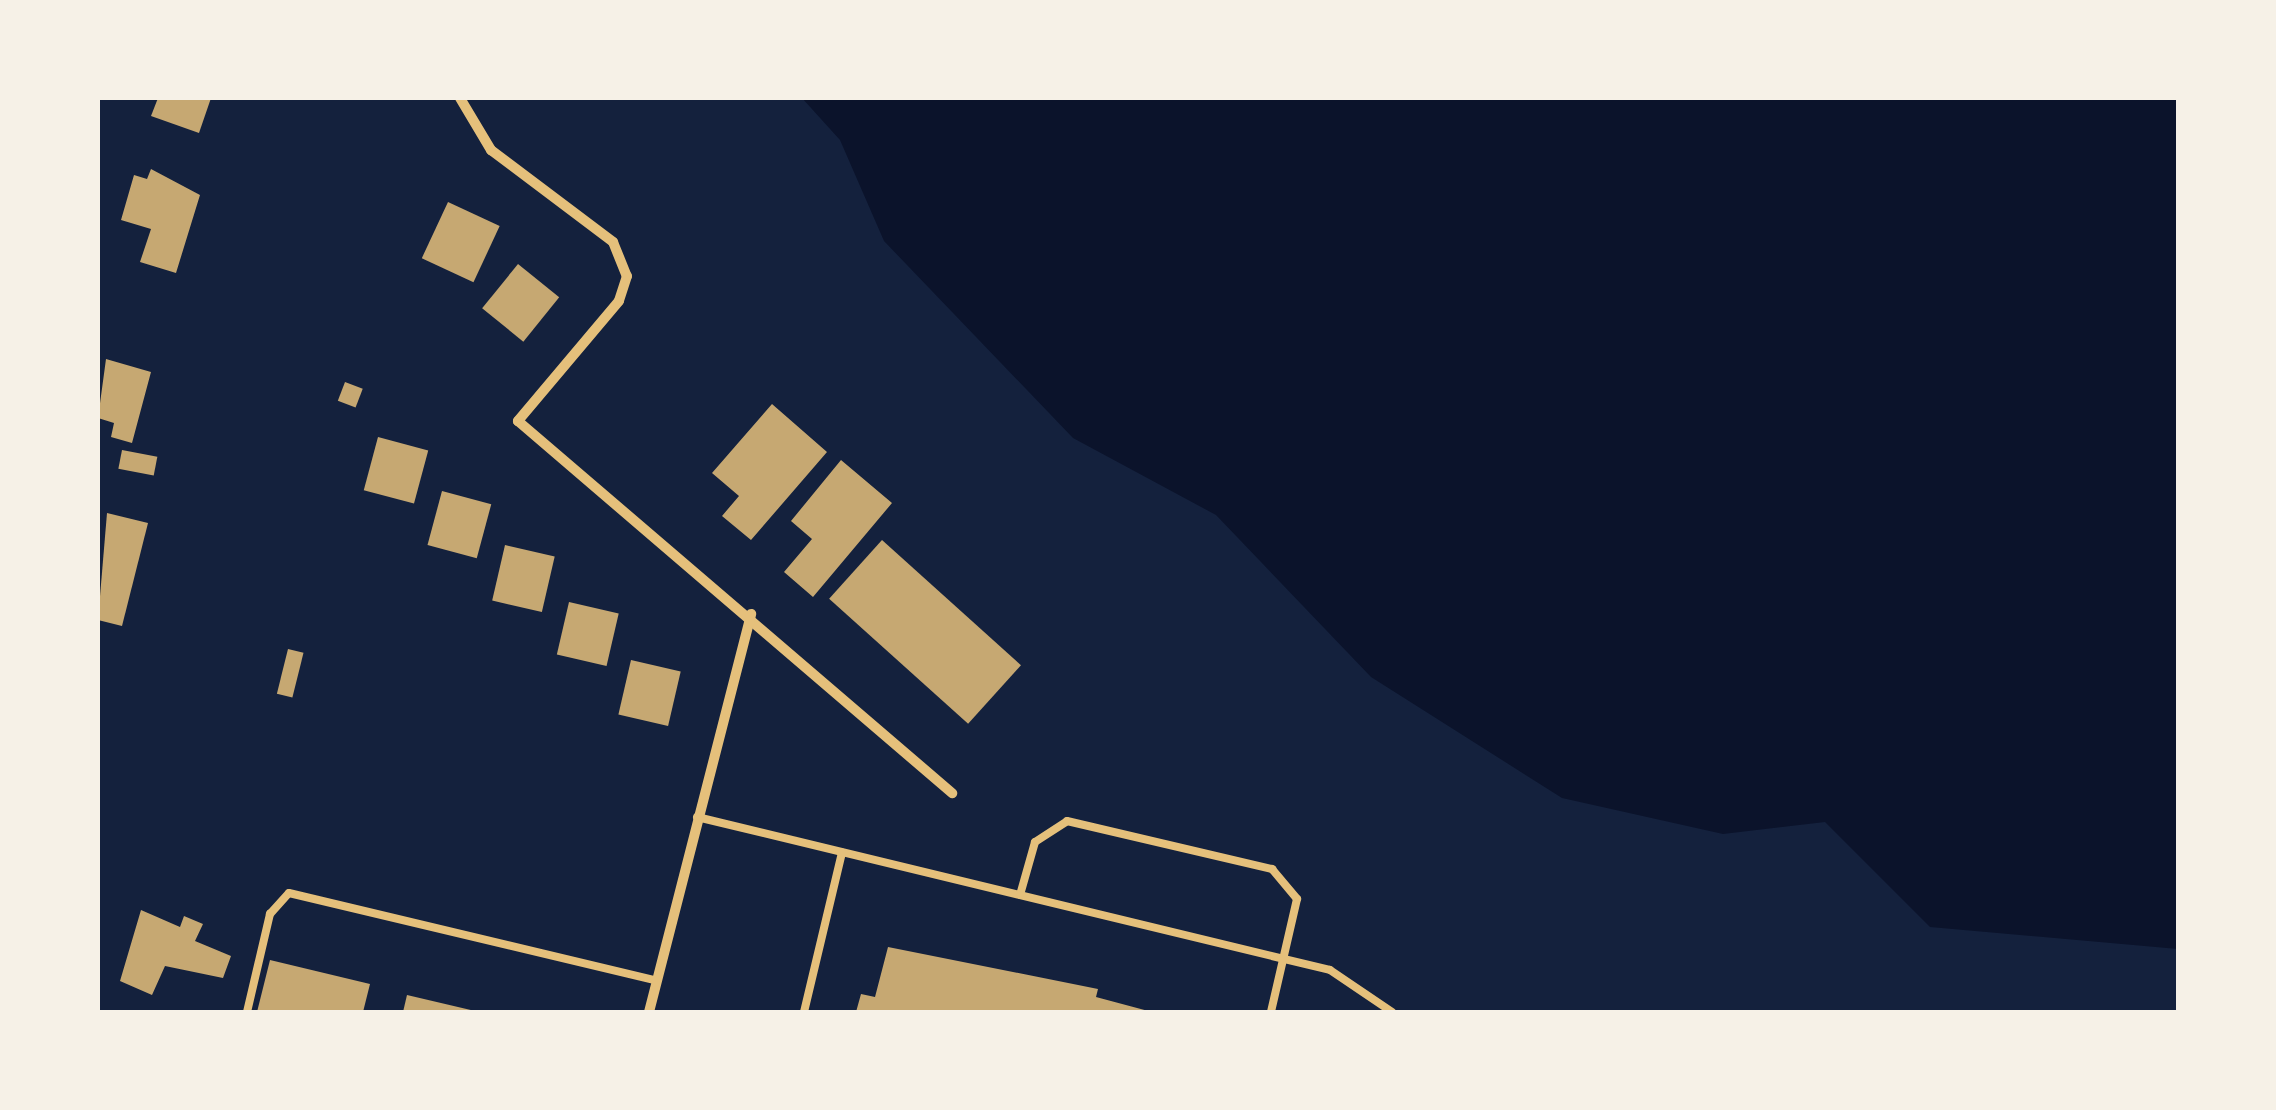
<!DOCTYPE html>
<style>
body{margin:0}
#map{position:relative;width:2276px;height:1110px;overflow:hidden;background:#14213d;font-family:Figtree,sans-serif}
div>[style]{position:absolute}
.water>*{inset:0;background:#0b132b}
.building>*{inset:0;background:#c6a872;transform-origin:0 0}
.service>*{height:8px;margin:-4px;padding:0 4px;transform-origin:4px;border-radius:4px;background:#e5c07b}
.minor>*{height:10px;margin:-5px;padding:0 5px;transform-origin:5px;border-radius:5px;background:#e5c07b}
span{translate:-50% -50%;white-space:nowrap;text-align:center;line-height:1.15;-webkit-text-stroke:10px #f6f1e7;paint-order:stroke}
.frame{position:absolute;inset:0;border:100px solid #f6f1e7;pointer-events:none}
</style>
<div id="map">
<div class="water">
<div style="clip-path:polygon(802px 98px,2178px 98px,2178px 949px,1930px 927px,1825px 822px,1723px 834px,1562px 798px,1371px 677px,1216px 515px,1073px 438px,884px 241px,840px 140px)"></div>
</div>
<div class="building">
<div style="clip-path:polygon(158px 98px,211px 98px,199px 133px,151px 116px)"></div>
<div style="clip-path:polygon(151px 169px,200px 195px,176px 273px,140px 262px,151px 229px,121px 220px,134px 175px,147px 179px)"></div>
<div style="left:448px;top:202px;width:57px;height:62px;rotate:25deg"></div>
<div style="left:518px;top:264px;width:53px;height:57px;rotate:39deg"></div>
<div style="clip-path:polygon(106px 359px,151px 372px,132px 443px,111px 437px,114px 423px,98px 418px)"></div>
<div style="left:345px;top:382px;width:19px;height:20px;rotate:21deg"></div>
<div style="clip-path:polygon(772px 404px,827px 452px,751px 540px,722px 516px,739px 496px,712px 473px)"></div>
<div style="left:378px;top:437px;width:52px;height:55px;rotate:15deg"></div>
<div style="left:122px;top:450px;width:36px;height:19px;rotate:11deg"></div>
<div style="clip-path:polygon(841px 460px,892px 503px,813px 597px,784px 572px,812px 539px,791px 521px)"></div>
<div style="left:442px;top:491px;width:51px;height:56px;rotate:15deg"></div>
<div style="clip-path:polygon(107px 513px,148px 523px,122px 626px,98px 620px)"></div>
<div style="left:882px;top:540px;width:187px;height:79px;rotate:42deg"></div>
<div style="left:505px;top:545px;width:51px;height:57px;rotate:13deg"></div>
<div style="left:569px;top:602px;width:51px;height:54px;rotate:13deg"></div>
<div style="left:288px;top:649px;width:16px;height:46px;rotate:14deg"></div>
<div style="left:631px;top:660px;width:51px;height:56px;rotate:13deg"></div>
<div style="clip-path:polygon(141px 910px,180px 927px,184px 916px,203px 924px,195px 941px,231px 956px,223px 978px,165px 966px,152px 995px,120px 981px)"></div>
<div style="clip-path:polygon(888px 947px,1098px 989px,1096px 997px,1152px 1012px,856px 1012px,861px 994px,875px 997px)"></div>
<div style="clip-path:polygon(270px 960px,370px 984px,363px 1012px,257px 1012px)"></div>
<div style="clip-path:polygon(407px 995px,475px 1011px,475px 1012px,403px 1012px)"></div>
</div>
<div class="service">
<div style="left:697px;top:817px;width:651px;rotate:13.59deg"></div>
<div style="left:1330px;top:970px;width:75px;rotate:34.1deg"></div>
<div style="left:1020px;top:895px;width:55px;rotate:-74.2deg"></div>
<div style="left:1035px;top:842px;width:38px;rotate:-33deg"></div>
<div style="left:1067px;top:821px;width:211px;rotate:13.2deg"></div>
<div style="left:1272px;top:869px;width:39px;rotate:50deg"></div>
<div style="left:1297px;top:899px;width:116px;rotate:103deg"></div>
<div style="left:247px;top:1012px;width:101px;rotate:-76.8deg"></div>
<div style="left:270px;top:914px;width:28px;rotate:-48deg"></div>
<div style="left:289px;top:893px;width:378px;rotate:13.4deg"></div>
<div style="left:804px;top:1012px;width:164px;rotate:-76.6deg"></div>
</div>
<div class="minor">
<div style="left:460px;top:98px;width:61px;rotate:59.2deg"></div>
<div style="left:491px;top:150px;width:153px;rotate:37deg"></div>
<div style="left:613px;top:242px;width:37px;rotate:68deg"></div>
<div style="left:627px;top:276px;width:26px;rotate:108deg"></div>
<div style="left:619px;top:301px;width:157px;rotate:130.1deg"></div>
<div style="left:518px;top:421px;width:572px;rotate:40.6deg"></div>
<div style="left:649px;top:1012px;width:411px;rotate:-75.6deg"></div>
</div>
<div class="frame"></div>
</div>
